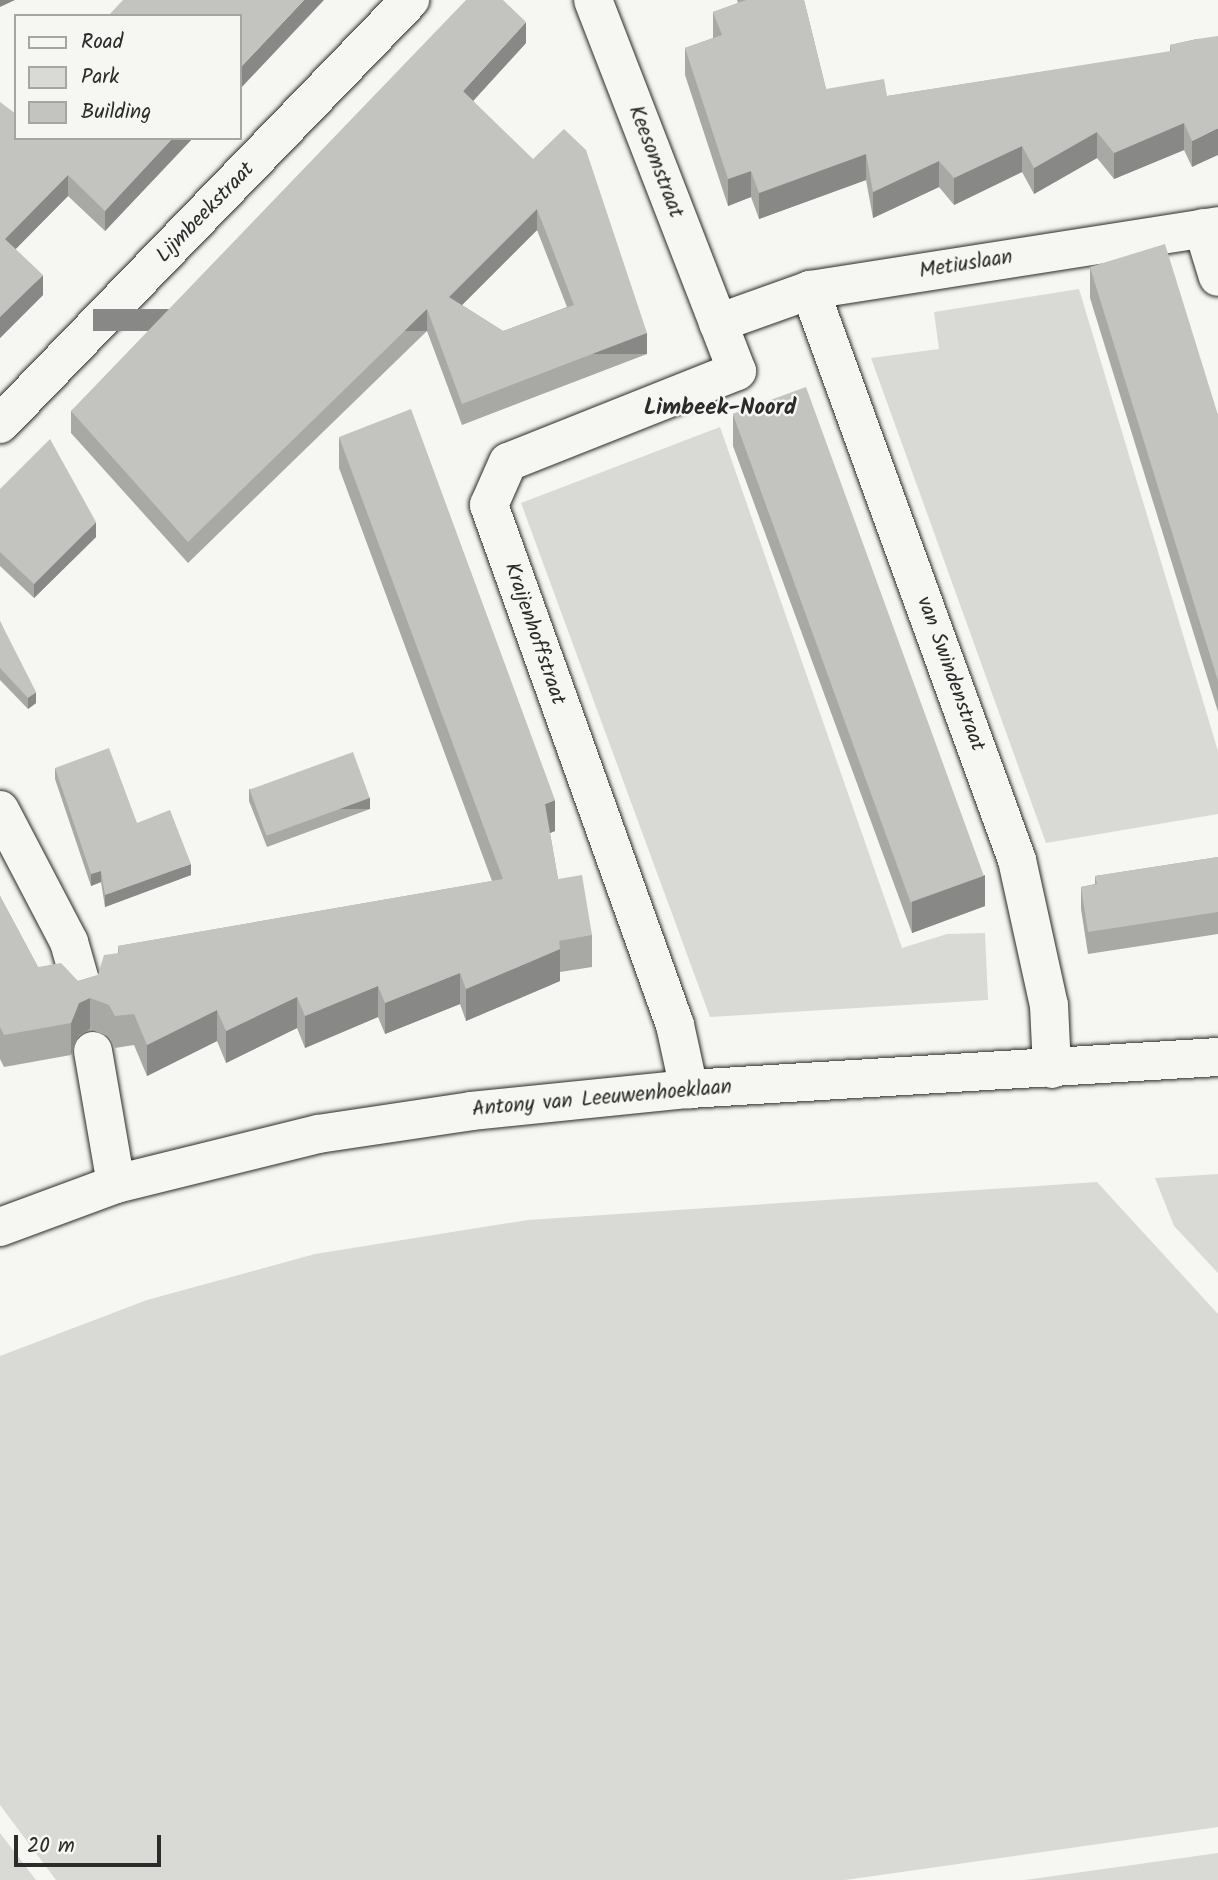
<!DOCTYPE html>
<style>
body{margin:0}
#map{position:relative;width:1218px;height:1880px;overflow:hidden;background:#f6f6f2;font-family:Kalam,sans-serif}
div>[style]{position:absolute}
.green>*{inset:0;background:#d9d9d5}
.roads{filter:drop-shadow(0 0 2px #2b2b2b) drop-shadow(0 0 2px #2b2b2b)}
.minor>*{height:38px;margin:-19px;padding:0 19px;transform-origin:19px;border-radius:19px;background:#f6f6f2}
.tertiary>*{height:38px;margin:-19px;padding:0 19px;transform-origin:19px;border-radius:19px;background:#f6f6f2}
.wall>*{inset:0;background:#a8a8a5}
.shaded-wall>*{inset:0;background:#888886;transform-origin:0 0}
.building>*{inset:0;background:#c3c3c0;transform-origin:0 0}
span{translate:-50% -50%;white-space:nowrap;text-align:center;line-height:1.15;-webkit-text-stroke:5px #f6f6f2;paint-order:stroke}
.street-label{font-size:21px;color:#2b2b2b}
.neighbourhood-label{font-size:23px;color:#2b2b2b;font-weight:700}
.legend{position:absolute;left:14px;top:14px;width:228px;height:126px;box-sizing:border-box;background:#f6f6f2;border:2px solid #a5a5a2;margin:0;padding:9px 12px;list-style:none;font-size:21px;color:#2b2b2b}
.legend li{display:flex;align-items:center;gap:14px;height:35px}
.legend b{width:35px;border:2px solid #a5a5a2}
.scale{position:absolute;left:14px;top:1835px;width:147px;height:32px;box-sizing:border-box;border:4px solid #2b2b2b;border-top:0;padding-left:9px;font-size:21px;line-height:24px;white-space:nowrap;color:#2b2b2b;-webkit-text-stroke:5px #f6f6f2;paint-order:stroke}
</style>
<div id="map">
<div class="green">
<div style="clip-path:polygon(1079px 289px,1218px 751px,1218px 814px,1046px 843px,871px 358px,939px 349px,934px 312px)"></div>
<div style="clip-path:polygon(720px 427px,902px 948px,947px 934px,985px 933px,988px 1000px,710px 1017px,521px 503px)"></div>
<div style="clip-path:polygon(1218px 1174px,1218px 1273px,1174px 1226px,1155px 1178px)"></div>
<div style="clip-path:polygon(1097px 1182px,1218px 1314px,1218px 1827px,845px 1880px,56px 1880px,0 1805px,0 1356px,147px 1300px,315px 1254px,528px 1220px)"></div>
<div style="clip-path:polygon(0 1833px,36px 1880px,0 1880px)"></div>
<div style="clip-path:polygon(1218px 1853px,1218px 1880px,1025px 1880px)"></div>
</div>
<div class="roads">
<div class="minor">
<div style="left:593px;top:0;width:398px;rotate:68.8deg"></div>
<div style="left:737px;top:371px;width:246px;rotate:158.3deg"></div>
<div style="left:508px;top:462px;width:47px;rotate:113.8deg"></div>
<div style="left:489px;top:505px;width:552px;rotate:70.32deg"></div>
<div style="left:675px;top:1025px;width:66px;rotate:77.7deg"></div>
<div style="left:1203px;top:228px;width:51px;rotate:73deg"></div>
<div style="left:810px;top:290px;width:606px;rotate:70.04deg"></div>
<div style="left:1017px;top:860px;width:148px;rotate:77.6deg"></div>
<div style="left:1049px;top:1005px;width:64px;rotate:87.3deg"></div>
<div style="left:718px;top:323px;width:98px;rotate:-19.7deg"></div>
<div style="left:810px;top:290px;width:413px;rotate:-8.9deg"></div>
<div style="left:0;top:424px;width:590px;rotate:-45.96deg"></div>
<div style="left:0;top:810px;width:149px;rotate:62.4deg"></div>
<div style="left:69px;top:942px;width:51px;rotate:74.1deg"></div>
<div style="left:93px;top:1051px;width:135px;rotate:80.2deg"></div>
</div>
<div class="tertiary">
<div style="left:0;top:1227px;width:124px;rotate:-20.3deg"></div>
<div style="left:116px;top:1184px;width:208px;rotate:-13.9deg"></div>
<div style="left:318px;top:1134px;width:155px;rotate:-8.5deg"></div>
<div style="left:471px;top:1111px;width:219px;rotate:-5.8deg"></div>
<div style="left:689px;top:1089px;width:530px;rotate:-3.46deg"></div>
</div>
</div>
<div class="wall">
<div style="clip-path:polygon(737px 0,804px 0,826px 89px,887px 96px,1170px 52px,1170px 45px,1197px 39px,1192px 167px,1184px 150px,1114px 179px,1097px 158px,1034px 194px,1022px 172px,954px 205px,939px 187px,873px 218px,866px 180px,759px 219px,751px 197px,728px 206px,685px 75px,685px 48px,713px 38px,713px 12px,738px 3px)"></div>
<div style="clip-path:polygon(evenodd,526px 43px,473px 101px,647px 354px,462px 425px,427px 331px,188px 563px,71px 433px,71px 411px,526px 43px,537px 230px,567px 307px,503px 331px,462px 305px,537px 230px)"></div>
<div style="clip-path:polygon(0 102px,16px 138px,193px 138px,105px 231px,68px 196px,15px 249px,43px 295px,0 338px)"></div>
<div style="clip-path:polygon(1090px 267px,1218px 415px,1218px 712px,1090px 298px)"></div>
<div style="clip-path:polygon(733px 414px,985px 906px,912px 933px,733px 446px)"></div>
<div style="clip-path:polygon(339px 437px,555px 831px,550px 833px,558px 879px,592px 935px,592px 967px,560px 972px,560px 981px,466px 1021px,460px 1004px,385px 1034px,378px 1017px,305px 1048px,297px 1028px,226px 1063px,217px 1041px,147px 1076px,134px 1045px,115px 1048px,109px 1037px,90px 1029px,79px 1035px,71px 1055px,4px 1067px,0 1059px,0 896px,38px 967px,78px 981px,98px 975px,118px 953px,118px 946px,492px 881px,339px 468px)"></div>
<div style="clip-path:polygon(0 489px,96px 537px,34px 598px,0 566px)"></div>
<div style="clip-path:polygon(0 621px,36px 703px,28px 709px,0 680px)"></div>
<div style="clip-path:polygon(55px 768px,137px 823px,191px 875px,105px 907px,101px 882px,91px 886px,55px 779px)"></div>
<div style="clip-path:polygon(249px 789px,370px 809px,267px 847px,249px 801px)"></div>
<div style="clip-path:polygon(1218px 857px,1218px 934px,1088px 954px,1081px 909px,1081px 887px,1095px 884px,1095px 876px)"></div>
</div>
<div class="shaded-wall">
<div style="clip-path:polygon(0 0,15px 0,0 7px)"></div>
<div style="clip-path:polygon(304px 0,324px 0,240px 89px,240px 68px)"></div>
<div style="clip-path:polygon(526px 22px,526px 43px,463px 112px,463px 91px)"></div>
<div style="clip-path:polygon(1184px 123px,1184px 150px,1114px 179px,1114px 153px)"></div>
<div style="clip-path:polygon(1218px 128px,1218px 155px,1192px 167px,1192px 141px)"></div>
<div style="clip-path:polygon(1097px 132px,1097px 158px,1034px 194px,1034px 168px)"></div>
<div style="clip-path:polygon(173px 138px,193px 138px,105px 231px,105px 211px)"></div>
<div style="clip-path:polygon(1022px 146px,1022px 172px,954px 205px,954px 178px)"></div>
<div style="clip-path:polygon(866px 154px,866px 180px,759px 219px,759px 193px)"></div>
<div style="clip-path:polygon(939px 161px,939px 187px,873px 218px,873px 192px)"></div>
<div style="clip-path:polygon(751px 171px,751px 197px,728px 206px,728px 179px)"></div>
<div style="clip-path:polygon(68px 175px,68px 196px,5px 260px,5px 239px)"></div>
<div style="clip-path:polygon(537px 209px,537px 230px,449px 318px,449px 297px)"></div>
<div style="clip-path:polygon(43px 275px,43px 295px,0 338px,0 317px)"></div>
<div style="left:427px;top:309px;width:22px;height:334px;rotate:90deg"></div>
<div style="left:647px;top:333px;width:21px;height:198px;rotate:90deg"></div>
<div style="clip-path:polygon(96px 522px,96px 537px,34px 598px,34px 584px)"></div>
<div style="clip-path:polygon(36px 692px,36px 703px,28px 709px,28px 698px)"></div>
<div style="left:370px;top:798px;width:11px;height:110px;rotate:90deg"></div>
<div style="clip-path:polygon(555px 800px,555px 831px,545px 835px,545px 804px)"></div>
<div style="clip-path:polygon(191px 864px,191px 875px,105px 907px,105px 895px)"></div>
<div style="clip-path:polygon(101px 871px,101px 882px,91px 886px,91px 874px)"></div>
<div style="clip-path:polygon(985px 875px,985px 906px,912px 933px,912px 901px)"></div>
<div style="clip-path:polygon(560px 949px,560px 981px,466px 1021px,466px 989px)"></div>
<div style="clip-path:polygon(460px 973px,460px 1004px,385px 1034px,385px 1003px)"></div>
<div style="clip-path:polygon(378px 986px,378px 1017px,305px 1048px,305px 1016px)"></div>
<div style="clip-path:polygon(297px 997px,297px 1028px,226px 1063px,226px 1031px)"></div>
<div style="clip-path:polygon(90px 998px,90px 1029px,79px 1035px,71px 1055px,71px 1023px,79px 1003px)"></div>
<div style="clip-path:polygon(217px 1010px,217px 1041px,147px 1076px,147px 1045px)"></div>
</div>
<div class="building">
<div style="clip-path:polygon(123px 0,304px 0,240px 68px,240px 16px,108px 16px)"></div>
<div style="clip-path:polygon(evenodd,466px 0,503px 0,526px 22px,463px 91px,533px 159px,564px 129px,586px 150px,647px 333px,462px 404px,427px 309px,188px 542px,71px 411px,466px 0,537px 209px,574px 305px,503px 331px,449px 297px,537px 209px)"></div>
<div style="clip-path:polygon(746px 0,804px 0,826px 89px,884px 79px,887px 96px,1171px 51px,1170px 45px,1197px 39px,1218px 36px,1218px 128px,1192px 141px,1184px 123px,1114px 153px,1097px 132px,1034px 168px,1022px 146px,954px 178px,939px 161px,873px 192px,866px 154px,759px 193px,751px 171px,728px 179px,685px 48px,722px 35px,713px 12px)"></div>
<div style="clip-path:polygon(0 102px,16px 114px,16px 138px,173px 138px,105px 211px,68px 175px,5px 239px,43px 275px,0 317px)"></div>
<div style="clip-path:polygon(1165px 244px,1218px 415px,1218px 681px,1090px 267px)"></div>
<div style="left:806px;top:387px;width:520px;height:78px;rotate:70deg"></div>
<div style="clip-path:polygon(411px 409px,555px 800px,545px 804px,558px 879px,582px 875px,592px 935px,559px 941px,560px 949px,466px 989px,460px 973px,385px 1003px,378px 986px,305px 1016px,297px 997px,226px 1031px,217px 1010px,147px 1045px,134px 1014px,115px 1016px,109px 1005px,90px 998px,79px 1003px,71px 1023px,4px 1035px,0 1027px,0 896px,38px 967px,61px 963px,78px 981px,98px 975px,104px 955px,119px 953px,118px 946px,503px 879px,339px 437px)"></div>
<div style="clip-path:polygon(50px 439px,96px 522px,34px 584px,0 552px,0 489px)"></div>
<div style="clip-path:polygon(0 621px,36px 692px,28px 698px,0 668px)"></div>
<div style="clip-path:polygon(109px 748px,137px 823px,170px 810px,191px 864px,105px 895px,101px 871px,91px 874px,55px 768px)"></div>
<div style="left:353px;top:752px;width:49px;height:110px;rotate:70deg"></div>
<div style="clip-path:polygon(1218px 857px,1218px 912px,1088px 932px,1081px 887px,1097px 884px,1095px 876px)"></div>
</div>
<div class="street-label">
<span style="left:655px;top:162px;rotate:69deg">Keesomstraat</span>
<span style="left:206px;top:213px;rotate:-46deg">Lijmbeekstraat</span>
<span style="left:966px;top:265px;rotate:-9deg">Metiuslaan</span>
<span style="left:534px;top:634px;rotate:71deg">Kraijenhoffstraat</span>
<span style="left:950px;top:674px;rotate:70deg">van Swindenstraat</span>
<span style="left:602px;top:1099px;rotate:-5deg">Antony van Leeuwenhoeklaan</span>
</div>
<div class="neighbourhood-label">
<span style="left:720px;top:408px">Limbeek-Noord</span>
</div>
<ul class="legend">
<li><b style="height:9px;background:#f6f6f2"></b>Road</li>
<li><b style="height:19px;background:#d9d9d5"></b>Park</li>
<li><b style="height:19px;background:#c3c3c0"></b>Building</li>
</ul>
<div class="scale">20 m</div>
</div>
